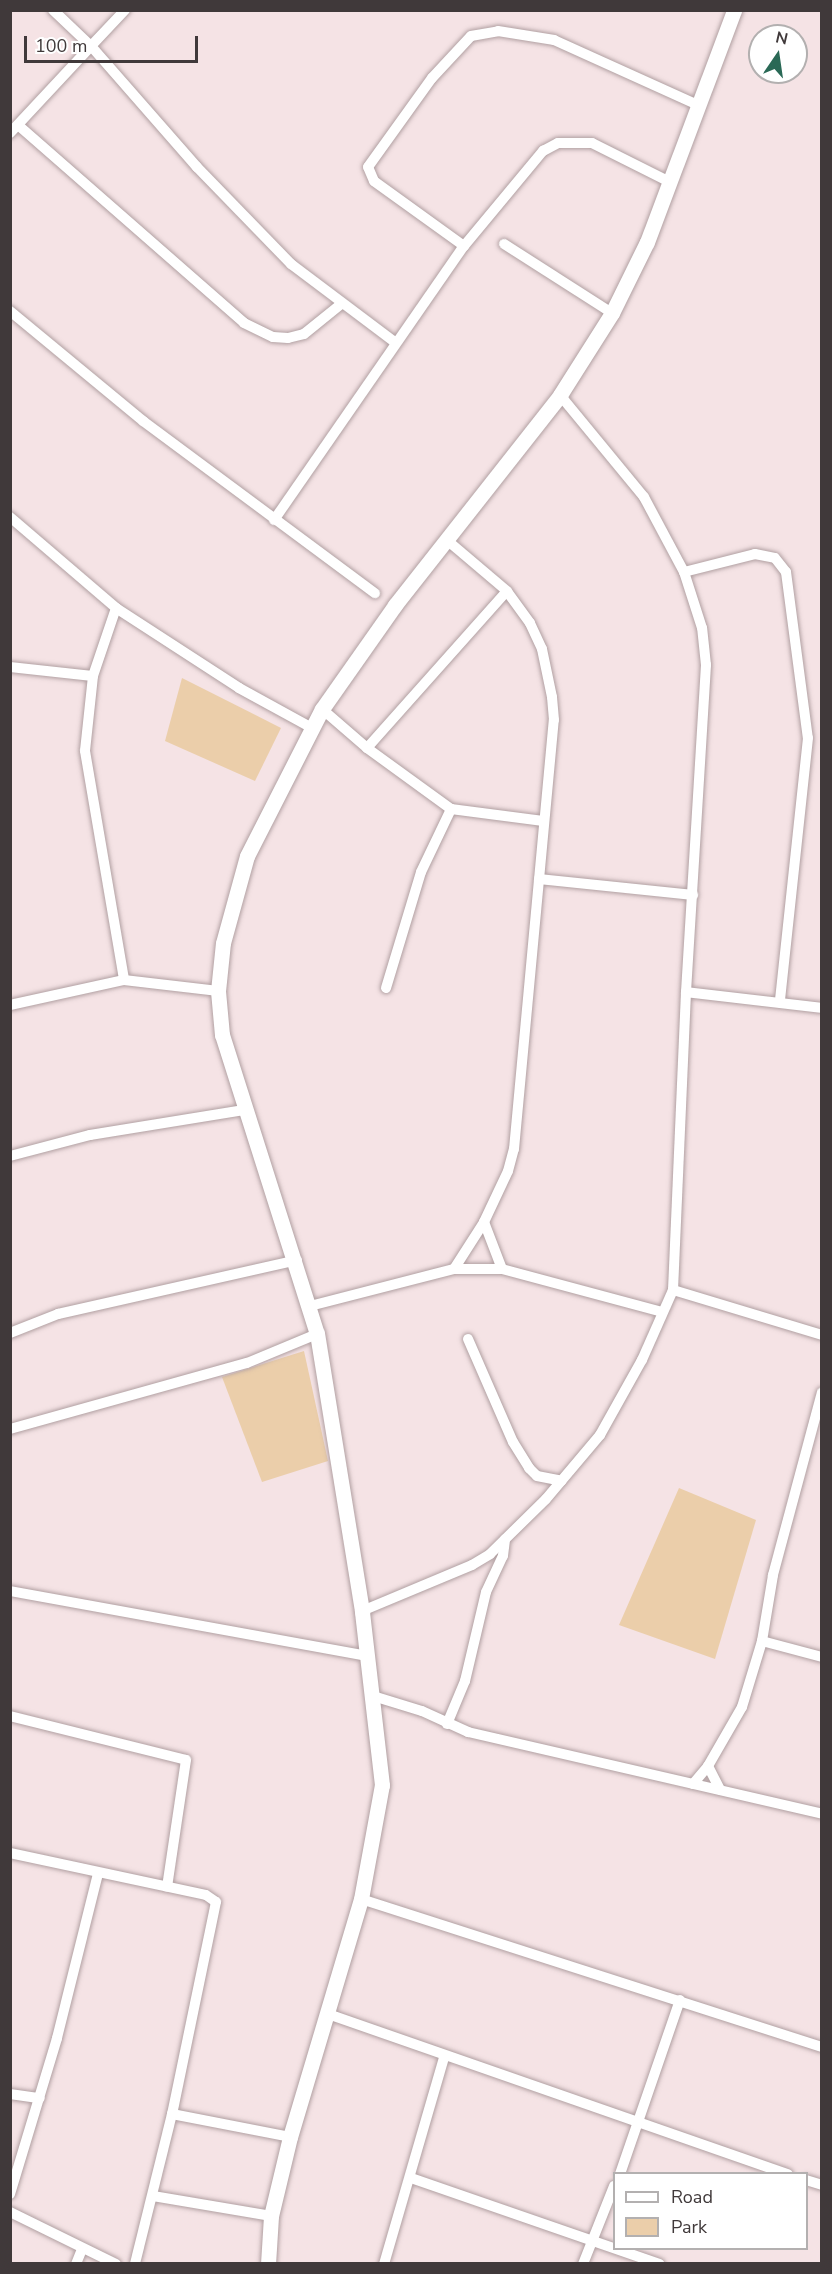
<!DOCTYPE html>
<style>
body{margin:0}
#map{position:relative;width:832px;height:2274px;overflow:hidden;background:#f5e3e5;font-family:"Nunito Sans",sans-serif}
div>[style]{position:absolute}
.green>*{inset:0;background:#ebceaa}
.roads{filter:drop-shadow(0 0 2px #b1a0a2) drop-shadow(0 0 2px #b1a0a2)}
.street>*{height:10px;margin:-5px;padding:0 5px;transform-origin:5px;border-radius:5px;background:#fff}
.secondary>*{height:15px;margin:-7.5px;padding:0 7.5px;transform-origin:7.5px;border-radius:7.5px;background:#fff}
span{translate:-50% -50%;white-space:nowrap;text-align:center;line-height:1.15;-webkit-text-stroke:4.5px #fff;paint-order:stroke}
.frame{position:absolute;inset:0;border:12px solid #40393a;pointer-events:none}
.legend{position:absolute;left:613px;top:2172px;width:195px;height:78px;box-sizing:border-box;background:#fff;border:2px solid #b3b0b0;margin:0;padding:8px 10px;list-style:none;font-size:18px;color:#40393a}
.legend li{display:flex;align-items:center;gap:12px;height:30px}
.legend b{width:30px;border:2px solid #b3b0b0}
.north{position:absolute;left:748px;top:24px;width:60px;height:60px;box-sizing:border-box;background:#fff;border:2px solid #b3b0b0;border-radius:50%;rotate:13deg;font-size:16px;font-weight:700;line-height:24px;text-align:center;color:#40393a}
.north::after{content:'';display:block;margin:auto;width:21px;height:27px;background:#2a6956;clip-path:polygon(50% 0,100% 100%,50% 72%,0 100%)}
.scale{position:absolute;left:24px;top:36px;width:174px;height:27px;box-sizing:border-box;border:3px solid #40393a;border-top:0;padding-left:8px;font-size:18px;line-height:21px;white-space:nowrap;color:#40393a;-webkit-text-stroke:4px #fff;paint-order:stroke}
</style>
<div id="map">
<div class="green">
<div style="clip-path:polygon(182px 678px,281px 728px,255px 781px,165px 741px)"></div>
<div style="clip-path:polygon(304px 1351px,328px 1461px,262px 1482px,222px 1377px)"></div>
<div style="clip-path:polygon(679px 1488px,756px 1520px,715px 1659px,619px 1625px)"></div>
</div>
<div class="roads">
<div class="street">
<div style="left:53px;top:10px;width:52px;rotate:43.5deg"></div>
<div style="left:91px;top:46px;width:50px;rotate:-46.6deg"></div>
<div style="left:18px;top:125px;width:300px;rotate:41.2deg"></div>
<div style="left:244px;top:323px;width:32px;rotate:26deg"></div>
<div style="left:273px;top:337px;width:15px;rotate:4deg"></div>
<div style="left:288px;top:338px;width:16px;rotate:-14deg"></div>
<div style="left:304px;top:334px;width:48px;rotate:-39deg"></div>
<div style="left:10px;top:133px;width:119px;rotate:-47deg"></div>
<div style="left:91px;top:46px;width:161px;rotate:48.8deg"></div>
<div style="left:197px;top:167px;width:135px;rotate:45.9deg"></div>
<div style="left:291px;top:264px;width:131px;rotate:37deg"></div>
<div style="left:504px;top:244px;width:128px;rotate:32.6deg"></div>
<div style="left:464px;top:246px;width:111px;rotate:-144.2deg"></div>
<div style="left:374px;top:181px;width:15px;rotate:-113deg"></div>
<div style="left:368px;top:167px;width:110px;rotate:-54.3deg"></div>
<div style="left:432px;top:78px;width:57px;rotate:-47.1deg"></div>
<div style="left:471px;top:36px;width:27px;rotate:-10deg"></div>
<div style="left:498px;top:31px;width:57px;rotate:9.1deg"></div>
<div style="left:554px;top:40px;width:156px;rotate:24.3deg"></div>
<div style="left:10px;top:311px;width:173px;rotate:39.6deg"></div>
<div style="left:143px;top:421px;width:289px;rotate:36.6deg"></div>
<div style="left:10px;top:517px;width:140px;rotate:40.6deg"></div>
<div style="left:116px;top:608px;width:147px;rotate:33deg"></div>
<div style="left:239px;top:688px;width:83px;rotate:28.7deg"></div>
<div style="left:274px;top:520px;width:333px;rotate:-55.3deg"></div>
<div style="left:464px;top:246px;width:124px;rotate:-50.3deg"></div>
<div style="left:543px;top:151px;width:17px;rotate:-28deg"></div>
<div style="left:558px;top:143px;width:34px"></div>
<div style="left:592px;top:143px;width:87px;rotate:26.6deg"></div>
<div style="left:684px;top:572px;width:73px;rotate:-14.2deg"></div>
<div style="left:755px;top:554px;width:20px;rotate:11deg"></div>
<div style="left:775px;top:558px;width:18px;rotate:52deg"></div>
<div style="left:786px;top:572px;width:167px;rotate:82.5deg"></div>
<div style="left:808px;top:738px;width:265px;rotate:96.1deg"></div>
<div style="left:116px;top:608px;width:72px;rotate:108.7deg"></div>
<div style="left:93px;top:676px;width:75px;rotate:96.1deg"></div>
<div style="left:85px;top:751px;width:232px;rotate:80.3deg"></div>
<div style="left:10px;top:667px;width:83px;rotate:6.2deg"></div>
<div style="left:322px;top:709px;width:60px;rotate:40.9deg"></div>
<div style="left:367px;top:748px;width:104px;rotate:36deg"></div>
<div style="left:451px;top:809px;width:93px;rotate:7.4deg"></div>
<div style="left:367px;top:748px;width:210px;rotate:-48.3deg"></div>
<div style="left:539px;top:879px;width:155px;rotate:5.9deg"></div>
<div style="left:386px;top:988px;width:121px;rotate:-73.2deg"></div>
<div style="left:421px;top:872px;width:70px;rotate:-64.5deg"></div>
<div style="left:686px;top:992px;width:137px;rotate:6.7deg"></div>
<div style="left:10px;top:1005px;width:117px;rotate:-12.4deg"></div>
<div style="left:124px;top:980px;width:95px;rotate:6.7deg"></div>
<div style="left:10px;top:1156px;width:83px;rotate:-14.7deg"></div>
<div style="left:90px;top:1135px;width:156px;rotate:-9.2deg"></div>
<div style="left:484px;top:1222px;width:50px;rotate:69deg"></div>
<div style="left:454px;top:1269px;width:48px"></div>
<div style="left:502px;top:1269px;width:166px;rotate:15deg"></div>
<div style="left:673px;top:1290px;width:156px;rotate:16.8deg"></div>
<div style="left:310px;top:1306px;width:149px;rotate:-14.4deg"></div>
<div style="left:454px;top:1269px;width:56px;rotate:-57.4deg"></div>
<div style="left:484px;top:1222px;width:56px;rotate:-64.8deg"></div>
<div style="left:508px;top:1171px;width:23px;rotate:-75deg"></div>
<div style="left:514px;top:1149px;width:431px;rotate:-84.7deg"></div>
<div style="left:554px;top:720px;width:23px;rotate:-95deg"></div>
<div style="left:552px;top:697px;width:49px;rotate:-101.8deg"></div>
<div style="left:542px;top:649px;width:29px;rotate:-115deg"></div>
<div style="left:530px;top:623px;width:39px;rotate:-126deg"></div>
<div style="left:507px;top:591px;width:77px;rotate:-139.7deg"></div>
<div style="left:10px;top:1333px;width:52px;rotate:-21.6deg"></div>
<div style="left:58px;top:1314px;width:245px;rotate:-12.7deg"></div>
<div style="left:468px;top:1339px;width:112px;rotate:66.4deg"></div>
<div style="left:513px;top:1442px;width:31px;rotate:58deg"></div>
<div style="left:529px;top:1468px;width:11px;rotate:45deg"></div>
<div style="left:537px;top:1476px;width:25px;rotate:11deg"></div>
<div style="left:10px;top:1429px;width:246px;rotate:-15.6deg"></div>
<div style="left:247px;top:1363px;width:76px;rotate:-22.5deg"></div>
<div style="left:10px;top:1591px;width:364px;rotate:10.3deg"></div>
<div style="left:362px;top:1611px;width:119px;rotate:-22.7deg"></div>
<div style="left:472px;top:1565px;width:21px;rotate:-31deg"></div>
<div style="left:490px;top:1554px;width:78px;rotate:-44.5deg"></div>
<div style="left:546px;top:1499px;width:84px;rotate:-49.8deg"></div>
<div style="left:600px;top:1435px;width:86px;rotate:-60.8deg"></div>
<div style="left:642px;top:1360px;width:77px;rotate:-66.1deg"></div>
<div style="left:673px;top:1290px;width:298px;rotate:-87.5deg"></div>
<div style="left:686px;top:992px;width:328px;rotate:-86.5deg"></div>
<div style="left:706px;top:665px;width:37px;rotate:-96deg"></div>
<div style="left:702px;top:628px;width:59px;rotate:-107.8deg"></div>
<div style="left:684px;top:572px;width:85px;rotate:-118.1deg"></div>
<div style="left:644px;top:497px;width:132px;rotate:-129.5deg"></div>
<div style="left:762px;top:1641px;width:62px;rotate:14.9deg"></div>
<div style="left:373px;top:1696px;width:51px;rotate:17deg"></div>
<div style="left:422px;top:1711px;width:51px;rotate:24.5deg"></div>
<div style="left:468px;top:1732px;width:363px;rotate:13deg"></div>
<div style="left:10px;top:1716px;width:181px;rotate:14deg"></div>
<div style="left:186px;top:1760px;width:128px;rotate:98.5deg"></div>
<div style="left:447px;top:1724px;width:47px;rotate:-67.3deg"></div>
<div style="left:465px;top:1681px;width:91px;rotate:-76.7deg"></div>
<div style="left:486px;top:1592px;width:40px;rotate:-65deg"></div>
<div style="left:503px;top:1556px;width:17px;rotate:-83deg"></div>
<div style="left:708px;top:1766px;width:27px;rotate:63deg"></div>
<div style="left:693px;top:1784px;width:23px;rotate:-50deg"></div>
<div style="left:708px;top:1766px;width:68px;rotate:-60deg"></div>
<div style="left:742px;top:1707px;width:69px;rotate:-73.1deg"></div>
<div style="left:762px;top:1641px;width:67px;rotate:-80.5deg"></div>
<div style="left:773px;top:1575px;width:189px;rotate:-75deg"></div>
<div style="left:10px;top:1853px;width:200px;rotate:12.1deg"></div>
<div style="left:206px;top:1895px;width:12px;rotate:35deg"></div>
<div style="left:216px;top:1902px;width:217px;rotate:101.7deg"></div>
<div style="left:172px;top:2114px;width:154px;rotate:103.9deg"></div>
<div style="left:361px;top:1899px;width:484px;rotate:17.8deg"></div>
<div style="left:328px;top:2014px;width:487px;rotate:19.2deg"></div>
<div style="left:10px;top:2094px;width:30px;rotate:8deg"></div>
<div style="left:172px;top:2114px;width:120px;rotate:11deg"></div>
<div style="left:620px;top:2174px;width:184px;rotate:-71deg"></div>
<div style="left:411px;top:2178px;width:263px;rotate:19.1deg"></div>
<div style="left:806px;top:2180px;width:17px;rotate:17deg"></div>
<div style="left:10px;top:2194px;width:163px;rotate:-73.2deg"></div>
<div style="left:57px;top:2038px;width:170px;rotate:-76deg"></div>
<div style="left:153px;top:2196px;width:120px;rotate:9.6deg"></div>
<div style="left:10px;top:2212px;width:118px;rotate:26.1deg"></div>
<div style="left:76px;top:2264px;width:16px;rotate:-68deg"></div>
<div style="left:384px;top:2264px;width:216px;rotate:-73.8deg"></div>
<div style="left:583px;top:2264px;width:84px;rotate:-68.3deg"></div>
</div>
<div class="secondary">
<div style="left:268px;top:2264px;width:48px;rotate:-86.4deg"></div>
<div style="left:271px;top:2216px;width:81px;rotate:-76.5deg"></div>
<div style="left:290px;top:2137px;width:248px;rotate:-73.4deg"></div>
<div style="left:361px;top:1899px;width:116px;rotate:-79.6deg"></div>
<div style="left:382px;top:1785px;width:175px;rotate:-96.6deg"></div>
<div style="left:362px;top:1611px;width:281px;rotate:-99.2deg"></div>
<div style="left:317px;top:1334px;width:314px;rotate:-107.6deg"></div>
<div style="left:222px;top:1035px;width:44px;rotate:-95.2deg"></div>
<div style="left:218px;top:991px;width:48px;rotate:-84.1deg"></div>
<div style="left:223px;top:943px;width:90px;rotate:-74.6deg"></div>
<div style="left:247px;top:856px;width:165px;rotate:-63deg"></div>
<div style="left:322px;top:709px;width:127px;rotate:-54.9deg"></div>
<div style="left:395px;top:605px;width:267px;rotate:-51.8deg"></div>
<div style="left:560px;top:395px;width:97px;rotate:-57.6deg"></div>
<div style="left:612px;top:313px;width:79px;rotate:-63.8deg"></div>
<div style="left:647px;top:242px;width:248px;rotate:-69.4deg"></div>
</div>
</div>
<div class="frame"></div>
<ul class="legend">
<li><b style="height:8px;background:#fff"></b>Road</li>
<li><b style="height:16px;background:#ebceaa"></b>Park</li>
</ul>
<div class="north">N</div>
<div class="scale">100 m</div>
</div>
